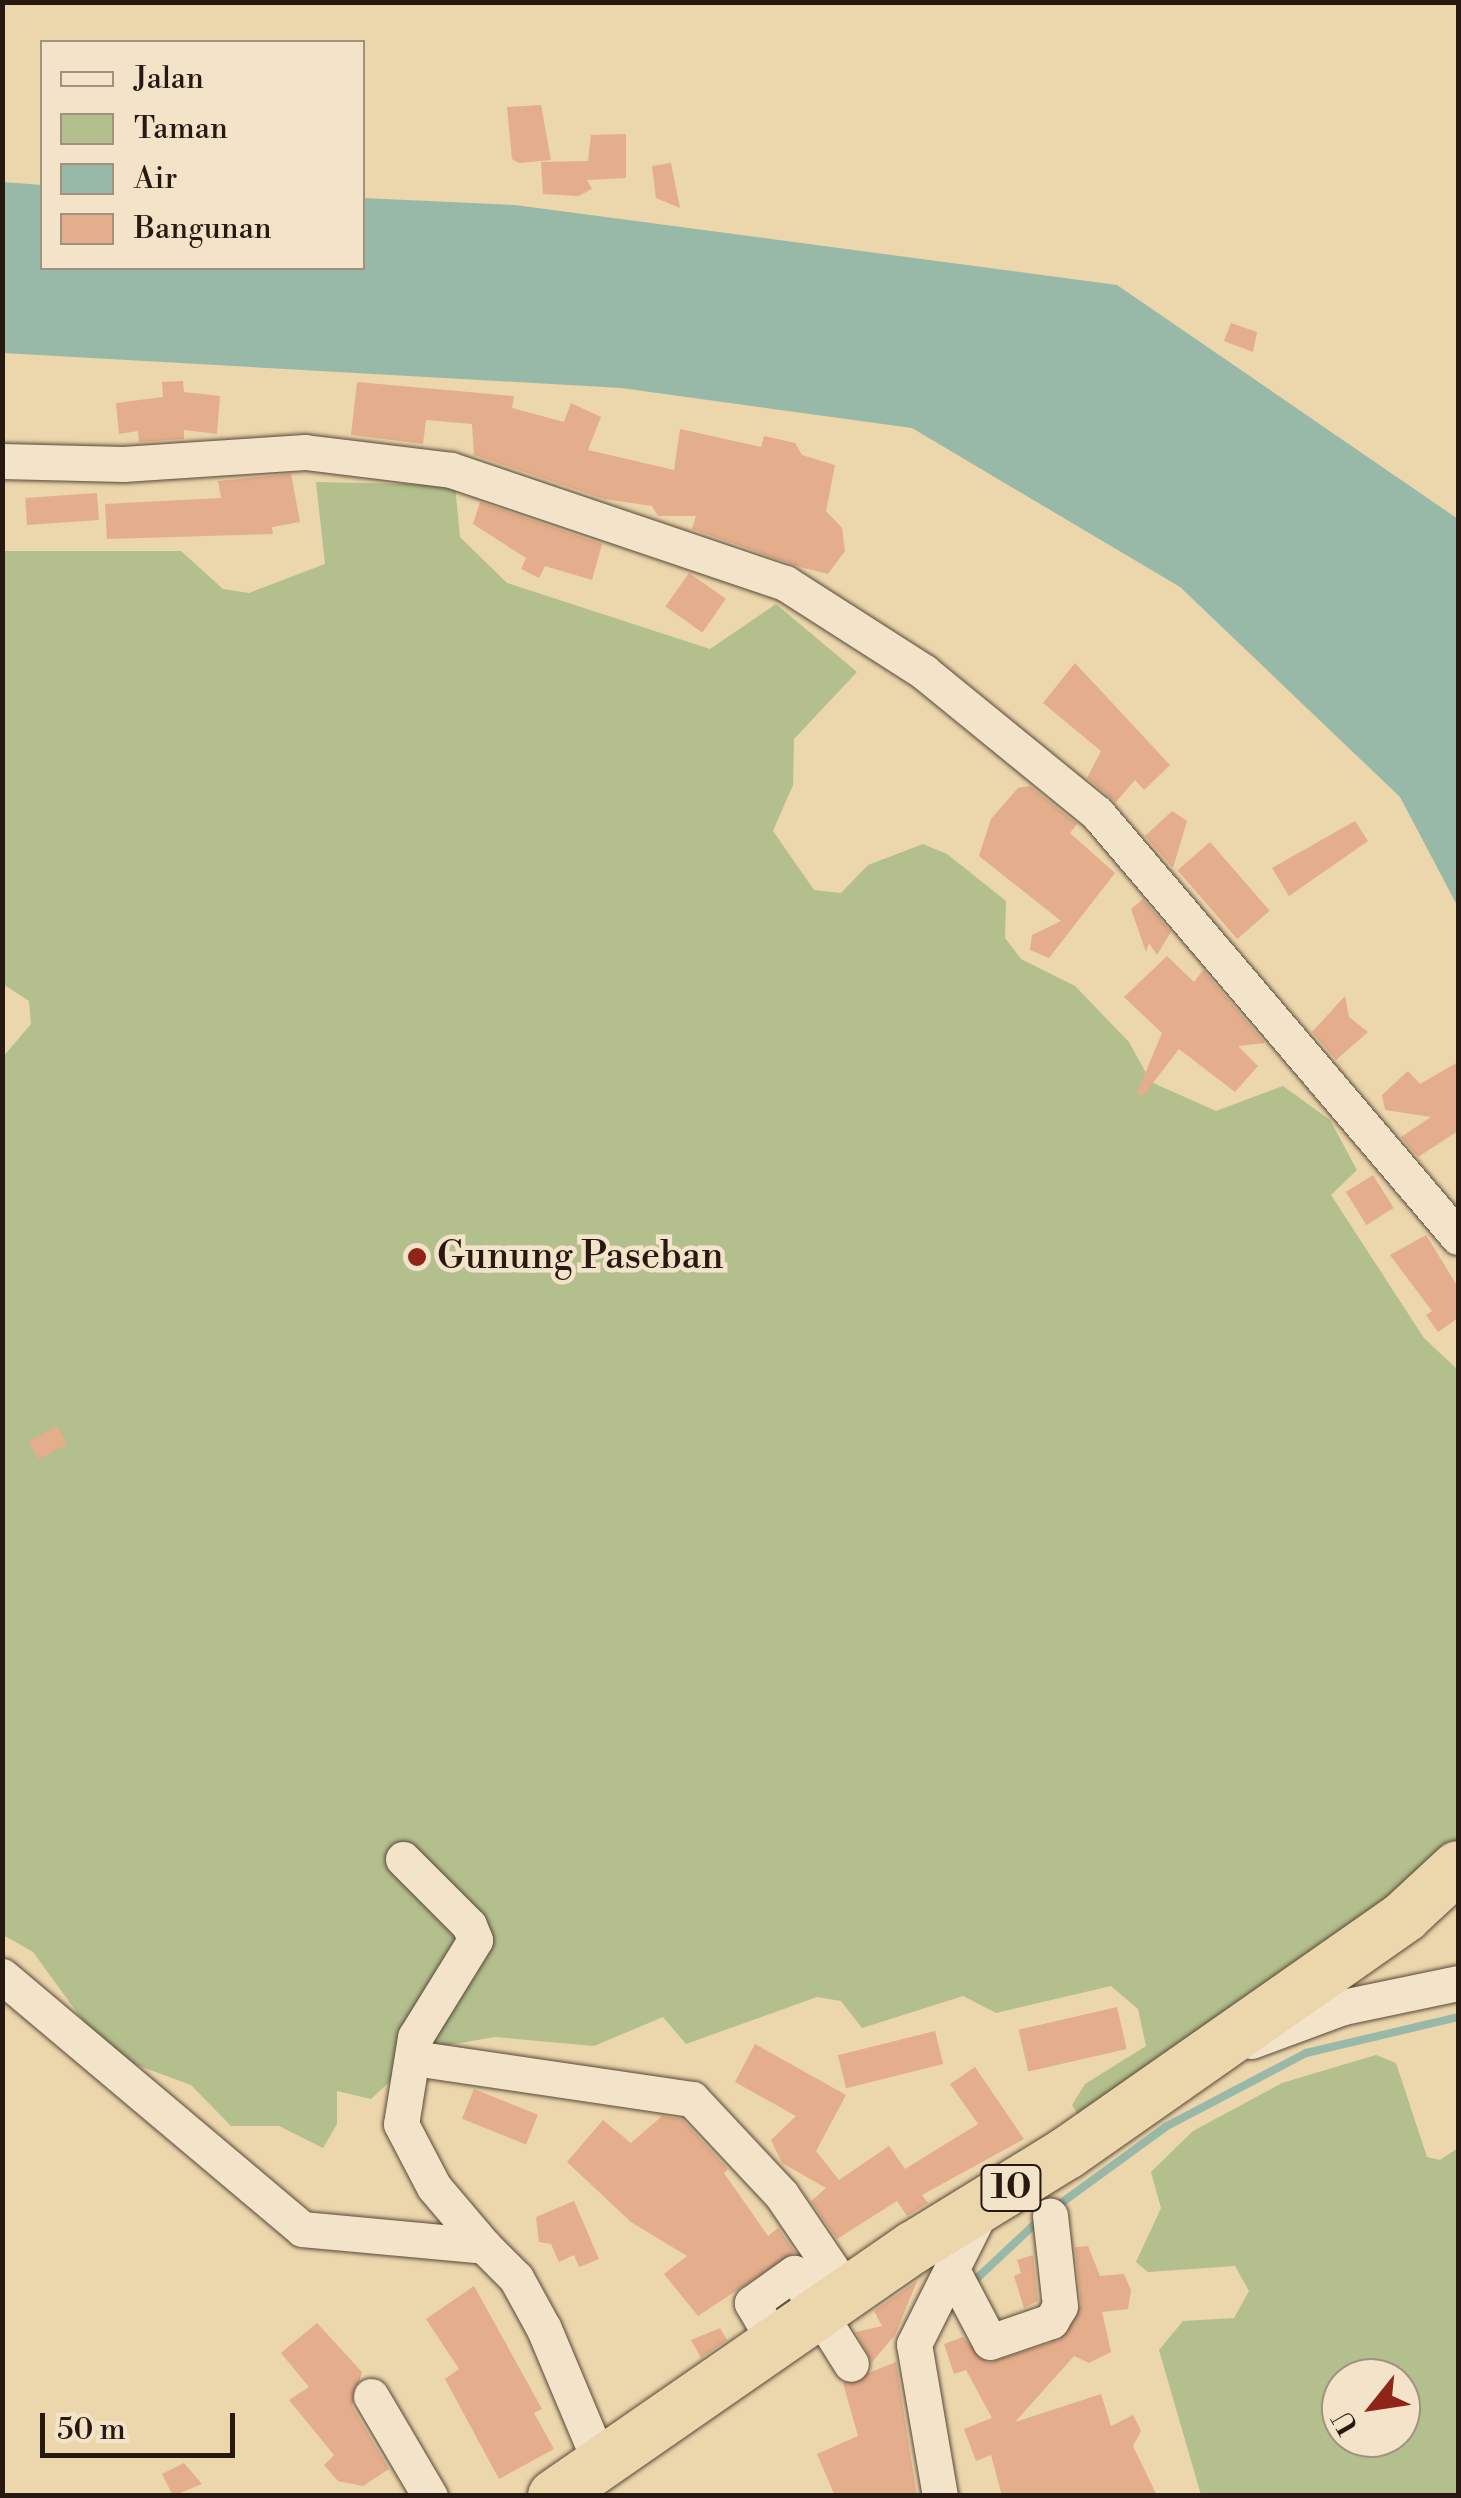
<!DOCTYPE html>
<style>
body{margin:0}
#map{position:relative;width:1461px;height:2498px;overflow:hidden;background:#ecd6ac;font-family:"Libre Bodoni",serif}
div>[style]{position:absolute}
.green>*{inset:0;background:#b3bf8d}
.water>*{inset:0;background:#99b9a8}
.stream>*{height:8px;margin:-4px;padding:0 4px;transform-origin:4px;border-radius:4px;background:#99b9a8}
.building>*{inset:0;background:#e4ad8c;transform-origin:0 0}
.roads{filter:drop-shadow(0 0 2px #584838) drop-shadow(0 0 2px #584838)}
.minor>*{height:35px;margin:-17.5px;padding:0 17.5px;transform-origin:17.5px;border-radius:17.5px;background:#f3e4c9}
.highway>*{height:52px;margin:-26px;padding:0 26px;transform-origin:26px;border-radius:26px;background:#ecd6ac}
.dots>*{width:28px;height:28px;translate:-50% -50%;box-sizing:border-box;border:5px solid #f3e4c9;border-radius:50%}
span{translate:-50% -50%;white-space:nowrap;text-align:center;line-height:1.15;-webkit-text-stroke:9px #f3e4c9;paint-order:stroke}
.shield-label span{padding:2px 8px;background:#f3e4c9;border:2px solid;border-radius:8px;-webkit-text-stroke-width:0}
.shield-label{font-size:35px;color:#271811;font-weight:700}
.poi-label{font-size:38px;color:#271811}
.left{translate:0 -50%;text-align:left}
.frame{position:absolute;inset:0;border:5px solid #271811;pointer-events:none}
.legend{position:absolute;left:40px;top:40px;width:325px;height:230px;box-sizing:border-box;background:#f3e4c9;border:2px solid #a1927f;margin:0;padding:12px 18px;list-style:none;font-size:30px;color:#271811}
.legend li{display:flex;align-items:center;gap:20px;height:50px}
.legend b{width:50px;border:2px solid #a1927f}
.north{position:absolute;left:1321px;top:2358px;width:100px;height:100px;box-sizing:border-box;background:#f3e4c9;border:2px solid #a1927f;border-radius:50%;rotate:240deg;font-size:28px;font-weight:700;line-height:40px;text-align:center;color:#271811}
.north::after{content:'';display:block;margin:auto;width:35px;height:45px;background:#8f2418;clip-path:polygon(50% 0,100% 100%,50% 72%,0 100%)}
.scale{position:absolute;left:40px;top:2413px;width:195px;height:45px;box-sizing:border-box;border:5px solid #271811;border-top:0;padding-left:12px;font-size:30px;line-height:35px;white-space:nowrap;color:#271811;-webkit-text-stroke:8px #f3e4c9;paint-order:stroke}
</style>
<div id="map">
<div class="green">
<div style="clip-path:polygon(316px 482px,455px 485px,460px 537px,507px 583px,710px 649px,776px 604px,857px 672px,794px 739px,793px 785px,773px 831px,814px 890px,841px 893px,868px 865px,923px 844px,947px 854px,1006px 901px,1005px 938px,1021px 959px,1075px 986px,1129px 1042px,1151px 1082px,1216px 1111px,1283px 1086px,1330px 1120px,1357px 1170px,1331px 1195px,1424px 1338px,1458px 1370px,1458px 1882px,1080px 2118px,1072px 2105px,1085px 2084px,1146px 2046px,1138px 2009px,1111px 1986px,996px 2013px,963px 1996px,862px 2028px,841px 2001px,817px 1997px,686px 2044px,663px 2017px,594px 2046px,495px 2037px,425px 2049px,371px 2099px,337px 2091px,337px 2124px,323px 2148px,279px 2126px,231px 2126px,191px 2085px,131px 2063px,95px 2037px,33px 1952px,3px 1935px,2px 1058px,31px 1024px,29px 1001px,3px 984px,3px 551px,181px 551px,223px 589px,249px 593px,325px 564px)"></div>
<div style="clip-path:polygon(evenodd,1376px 2055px,1396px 2063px,1427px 2157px,1440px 2160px,1458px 2148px,1458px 2495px,1201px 2495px,1159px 2350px,1183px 2321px,1234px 2318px,1249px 2291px,1235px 2266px,1148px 2272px,1136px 2262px,1161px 2208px,1151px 2172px,1193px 2131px,1282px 2083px,1376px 2055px,1341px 2378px,1401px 2378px,1401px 2438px,1341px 2438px,1341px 2378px)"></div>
</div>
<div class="water">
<div style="clip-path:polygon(3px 182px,42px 185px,42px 268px,362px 268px,363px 198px,515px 205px,1117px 285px,1458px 519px,1458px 907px,1400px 797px,1180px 587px,912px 428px,621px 388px,3px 353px)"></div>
</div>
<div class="stream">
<div style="left:1053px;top:2209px;width:141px;rotate:-36.1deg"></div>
<div style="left:1167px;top:2126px;width:157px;rotate:-27.7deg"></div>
<div style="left:1306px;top:2053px;width:156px;rotate:-13.3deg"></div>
<div style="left:972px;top:2283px;width:91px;rotate:-43.2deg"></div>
</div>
<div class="building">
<div style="clip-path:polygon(541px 105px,551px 160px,519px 163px,512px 159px,507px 107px)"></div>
<div style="clip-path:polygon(626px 134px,626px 178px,587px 180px,592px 189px,578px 196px,543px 194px,541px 162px,588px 161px,591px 135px)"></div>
<div style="clip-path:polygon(671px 163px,680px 208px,656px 198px,652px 166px)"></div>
<div style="clip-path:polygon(1231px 323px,1257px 332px,1253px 352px,1224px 341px)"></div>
<div style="clip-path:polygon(183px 381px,184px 392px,220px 396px,217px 434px,184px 430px,184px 439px,139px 442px,138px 431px,119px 434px,116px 403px,163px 397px,162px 382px)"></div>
<div style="clip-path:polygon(357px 382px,514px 396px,512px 408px,564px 422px,571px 403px,601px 417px,588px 450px,674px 470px,680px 429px,761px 447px,764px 436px,795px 443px,802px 455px,835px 465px,826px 511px,842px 528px,845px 551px,828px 574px,800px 567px,692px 529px,696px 516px,658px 516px,652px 506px,604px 499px,474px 455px,472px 424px,426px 420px,423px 444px,351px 435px)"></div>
<div style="clip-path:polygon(291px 474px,300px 522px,272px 527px,273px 534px,107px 539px,105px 504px,221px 498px,218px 481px)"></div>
<div style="left:97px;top:493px;width:27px;height:72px;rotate:86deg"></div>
<div style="clip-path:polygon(480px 502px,602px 544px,592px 580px,545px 566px,539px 578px,521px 569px,526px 558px,473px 524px)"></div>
<div style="left:689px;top:573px;width:45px;height:41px;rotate:35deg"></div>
<div style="clip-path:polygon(1075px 663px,1170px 765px,1144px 790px,1135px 780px,1116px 802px,1087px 778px,1101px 751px,1043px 703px)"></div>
<div style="clip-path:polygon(1030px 786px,1077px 824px,1070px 833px,1115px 873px,1049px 958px,1030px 950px,1032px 935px,1061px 921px,979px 856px,991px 819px,1018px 788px)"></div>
<div style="clip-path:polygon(1172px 811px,1187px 821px,1173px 868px,1145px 836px)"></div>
<div style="clip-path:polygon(1355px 821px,1368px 841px,1289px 896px,1272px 868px)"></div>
<div style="left:1210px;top:842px;width:91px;height:43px;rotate:49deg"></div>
<div style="clip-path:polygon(1143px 899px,1171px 932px,1157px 955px,1149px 943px,1146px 952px,1131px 909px)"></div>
<div style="clip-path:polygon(1167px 956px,1194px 982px,1203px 970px,1265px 1043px,1238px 1046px,1258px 1066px,1235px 1092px,1179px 1049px,1143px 1096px,1137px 1093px,1162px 1033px,1124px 997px)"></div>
<div style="clip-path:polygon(1345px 996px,1349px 1017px,1368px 1032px,1336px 1060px,1312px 1032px)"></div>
<div style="clip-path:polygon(1458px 1062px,1458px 1131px,1418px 1157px,1401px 1137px,1431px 1117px,1385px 1110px,1382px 1095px,1408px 1071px,1420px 1084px)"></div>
<div style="left:1373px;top:1175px;width:39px;height:32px;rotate:58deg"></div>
<div style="clip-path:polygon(1426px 1235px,1458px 1287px,1458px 1318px,1438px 1332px,1426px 1315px,1432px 1311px,1390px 1255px)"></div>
<div style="left:57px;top:1426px;width:21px;height:32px;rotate:62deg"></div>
<div style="left:1117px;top:2007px;width:43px;height:101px;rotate:77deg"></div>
<div style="left:935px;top:2031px;width:34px;height:100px;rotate:76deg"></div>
<div style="clip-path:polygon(755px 2044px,846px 2095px,816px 2151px,839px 2180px,889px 2146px,905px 2169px,978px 2124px,950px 2084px,975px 2067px,1024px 2139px,922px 2195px,928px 2203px,907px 2216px,897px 2201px,837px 2239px,811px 2201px,826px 2188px,782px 2163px,771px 2140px,796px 2116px,735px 2082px)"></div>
<div style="left:474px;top:2089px;width:69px;height:32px;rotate:22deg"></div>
<div style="clip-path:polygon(662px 2116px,682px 2119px,728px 2169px,724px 2173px,768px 2236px,778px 2228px,795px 2252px,698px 2316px,664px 2274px,687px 2256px,631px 2222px,567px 2162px,603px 2120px,631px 2143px)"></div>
<div style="clip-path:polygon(574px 2201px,599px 2259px,579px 2267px,574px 2255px,559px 2262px,551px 2244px,539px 2242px,536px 2217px)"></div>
<div style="clip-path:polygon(1088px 2246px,1100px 2276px,1124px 2274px,1131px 2290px,1128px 2309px,1102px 2312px,1111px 2352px,1089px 2363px,1074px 2356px,1015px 2422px,1101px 2394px,1111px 2426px,1133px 2415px,1141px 2431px,1133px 2446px,1157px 2496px,1002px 2496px,991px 2455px,976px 2461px,964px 2429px,992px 2418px,966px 2370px,954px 2374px,944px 2344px,963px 2337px,988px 2363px,1059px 2340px,1081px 2305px,1075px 2247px)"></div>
<div style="clip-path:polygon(1033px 2255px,1038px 2301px,1024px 2308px,1014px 2276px,1021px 2273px,1017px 2260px)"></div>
<div style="clip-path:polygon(917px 2281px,895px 2335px,872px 2362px,856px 2332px,882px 2326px,874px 2311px)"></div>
<div style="clip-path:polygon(474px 2286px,542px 2409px,534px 2413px,554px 2449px,499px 2479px,445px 2379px,459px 2369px,426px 2319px)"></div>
<div style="clip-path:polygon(317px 2323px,362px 2372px,352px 2406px,389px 2469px,363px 2486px,338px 2481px,324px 2465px,334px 2455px,289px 2400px,309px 2387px,281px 2353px)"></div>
<div style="clip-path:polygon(720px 2328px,727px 2340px,701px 2358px,691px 2340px)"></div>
<div style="clip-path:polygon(896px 2362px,917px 2496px,835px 2496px,817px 2454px,858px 2436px,843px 2383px)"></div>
<div style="clip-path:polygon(184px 2463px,202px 2484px,173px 2496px,162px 2474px)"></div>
</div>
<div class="roads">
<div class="minor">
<div style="left:2px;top:461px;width:121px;rotate:1.4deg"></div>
<div style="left:123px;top:464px;width:182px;rotate:-3.8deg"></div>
<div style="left:305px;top:452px;width:147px;rotate:7deg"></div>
<div style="left:451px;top:470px;width:353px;rotate:18.7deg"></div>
<div style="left:785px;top:583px;width:165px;rotate:32.6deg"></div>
<div style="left:924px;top:672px;width:223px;rotate:39.2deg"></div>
<div style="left:1097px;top:813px;width:557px;rotate:49.59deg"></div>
<div style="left:403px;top:1859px;width:93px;rotate:45deg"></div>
<div style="left:469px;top:1925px;width:16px;rotate:68deg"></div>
<div style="left:475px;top:1940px;width:114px;rotate:121.7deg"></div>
<div style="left:415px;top:2037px;width:88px;rotate:99.1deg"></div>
<div style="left:401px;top:2124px;width:71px;rotate:62.4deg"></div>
<div style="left:434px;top:2187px;width:77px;rotate:49.7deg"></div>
<div style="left:2px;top:1976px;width:392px;rotate:40.1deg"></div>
<div style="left:302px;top:2229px;width:183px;rotate:5.3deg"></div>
<div style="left:484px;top:2246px;width:45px;rotate:45deg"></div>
<div style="left:516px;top:2278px;width:58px;rotate:61.2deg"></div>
<div style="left:544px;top:2329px;width:150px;rotate:67.2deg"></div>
<div style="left:1251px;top:2041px;width:98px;rotate:-20.3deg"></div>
<div style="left:1343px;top:2007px;width:117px;rotate:-11.8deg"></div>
<div style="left:414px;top:2058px;width:281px;rotate:8.4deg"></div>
<div style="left:692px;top:2099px;width:130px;rotate:46.9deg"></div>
<div style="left:781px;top:2194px;width:120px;rotate:55.9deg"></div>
<div style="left:952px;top:2270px;width:81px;rotate:62.2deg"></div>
<div style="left:990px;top:2342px;width:65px;rotate:-19deg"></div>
<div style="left:1051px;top:2321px;width:17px;rotate:-59deg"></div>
<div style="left:1060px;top:2306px;width:91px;rotate:-96.3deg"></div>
<div style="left:777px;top:2346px;width:50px;rotate:-120.2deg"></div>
<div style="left:752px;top:2303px;width:52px;rotate:-35.5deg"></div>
<div style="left:794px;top:2273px;width:107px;rotate:57.9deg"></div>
<div style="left:371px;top:2396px;width:116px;rotate:59.5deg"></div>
<div style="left:940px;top:2496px;width:154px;rotate:-99.7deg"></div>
<div style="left:914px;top:2344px;width:152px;rotate:-63.4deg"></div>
</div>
<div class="highway">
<div style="left:554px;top:2496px;width:438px;rotate:-34.7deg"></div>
<div style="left:914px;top:2247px;width:180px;rotate:-31.6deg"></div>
<div style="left:1067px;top:2153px;width:413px;rotate:-35deg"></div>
<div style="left:1405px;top:1916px;width:72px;rotate:-42.8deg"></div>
</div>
</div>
<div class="dots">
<div style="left:417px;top:1257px;background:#8f2418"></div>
</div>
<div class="shield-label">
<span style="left:1011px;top:2188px">10</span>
</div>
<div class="poi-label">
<span class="left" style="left:437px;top:1257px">Gunung Paseban</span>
</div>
<div class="frame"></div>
<ul class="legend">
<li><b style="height:12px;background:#f3e4c9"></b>Jalan</li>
<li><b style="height:28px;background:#b3bf8d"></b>Taman</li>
<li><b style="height:28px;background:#99b9a8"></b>Air</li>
<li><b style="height:28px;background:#e4ad8c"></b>Bangunan</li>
</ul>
<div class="north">U</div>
<div class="scale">50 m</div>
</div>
